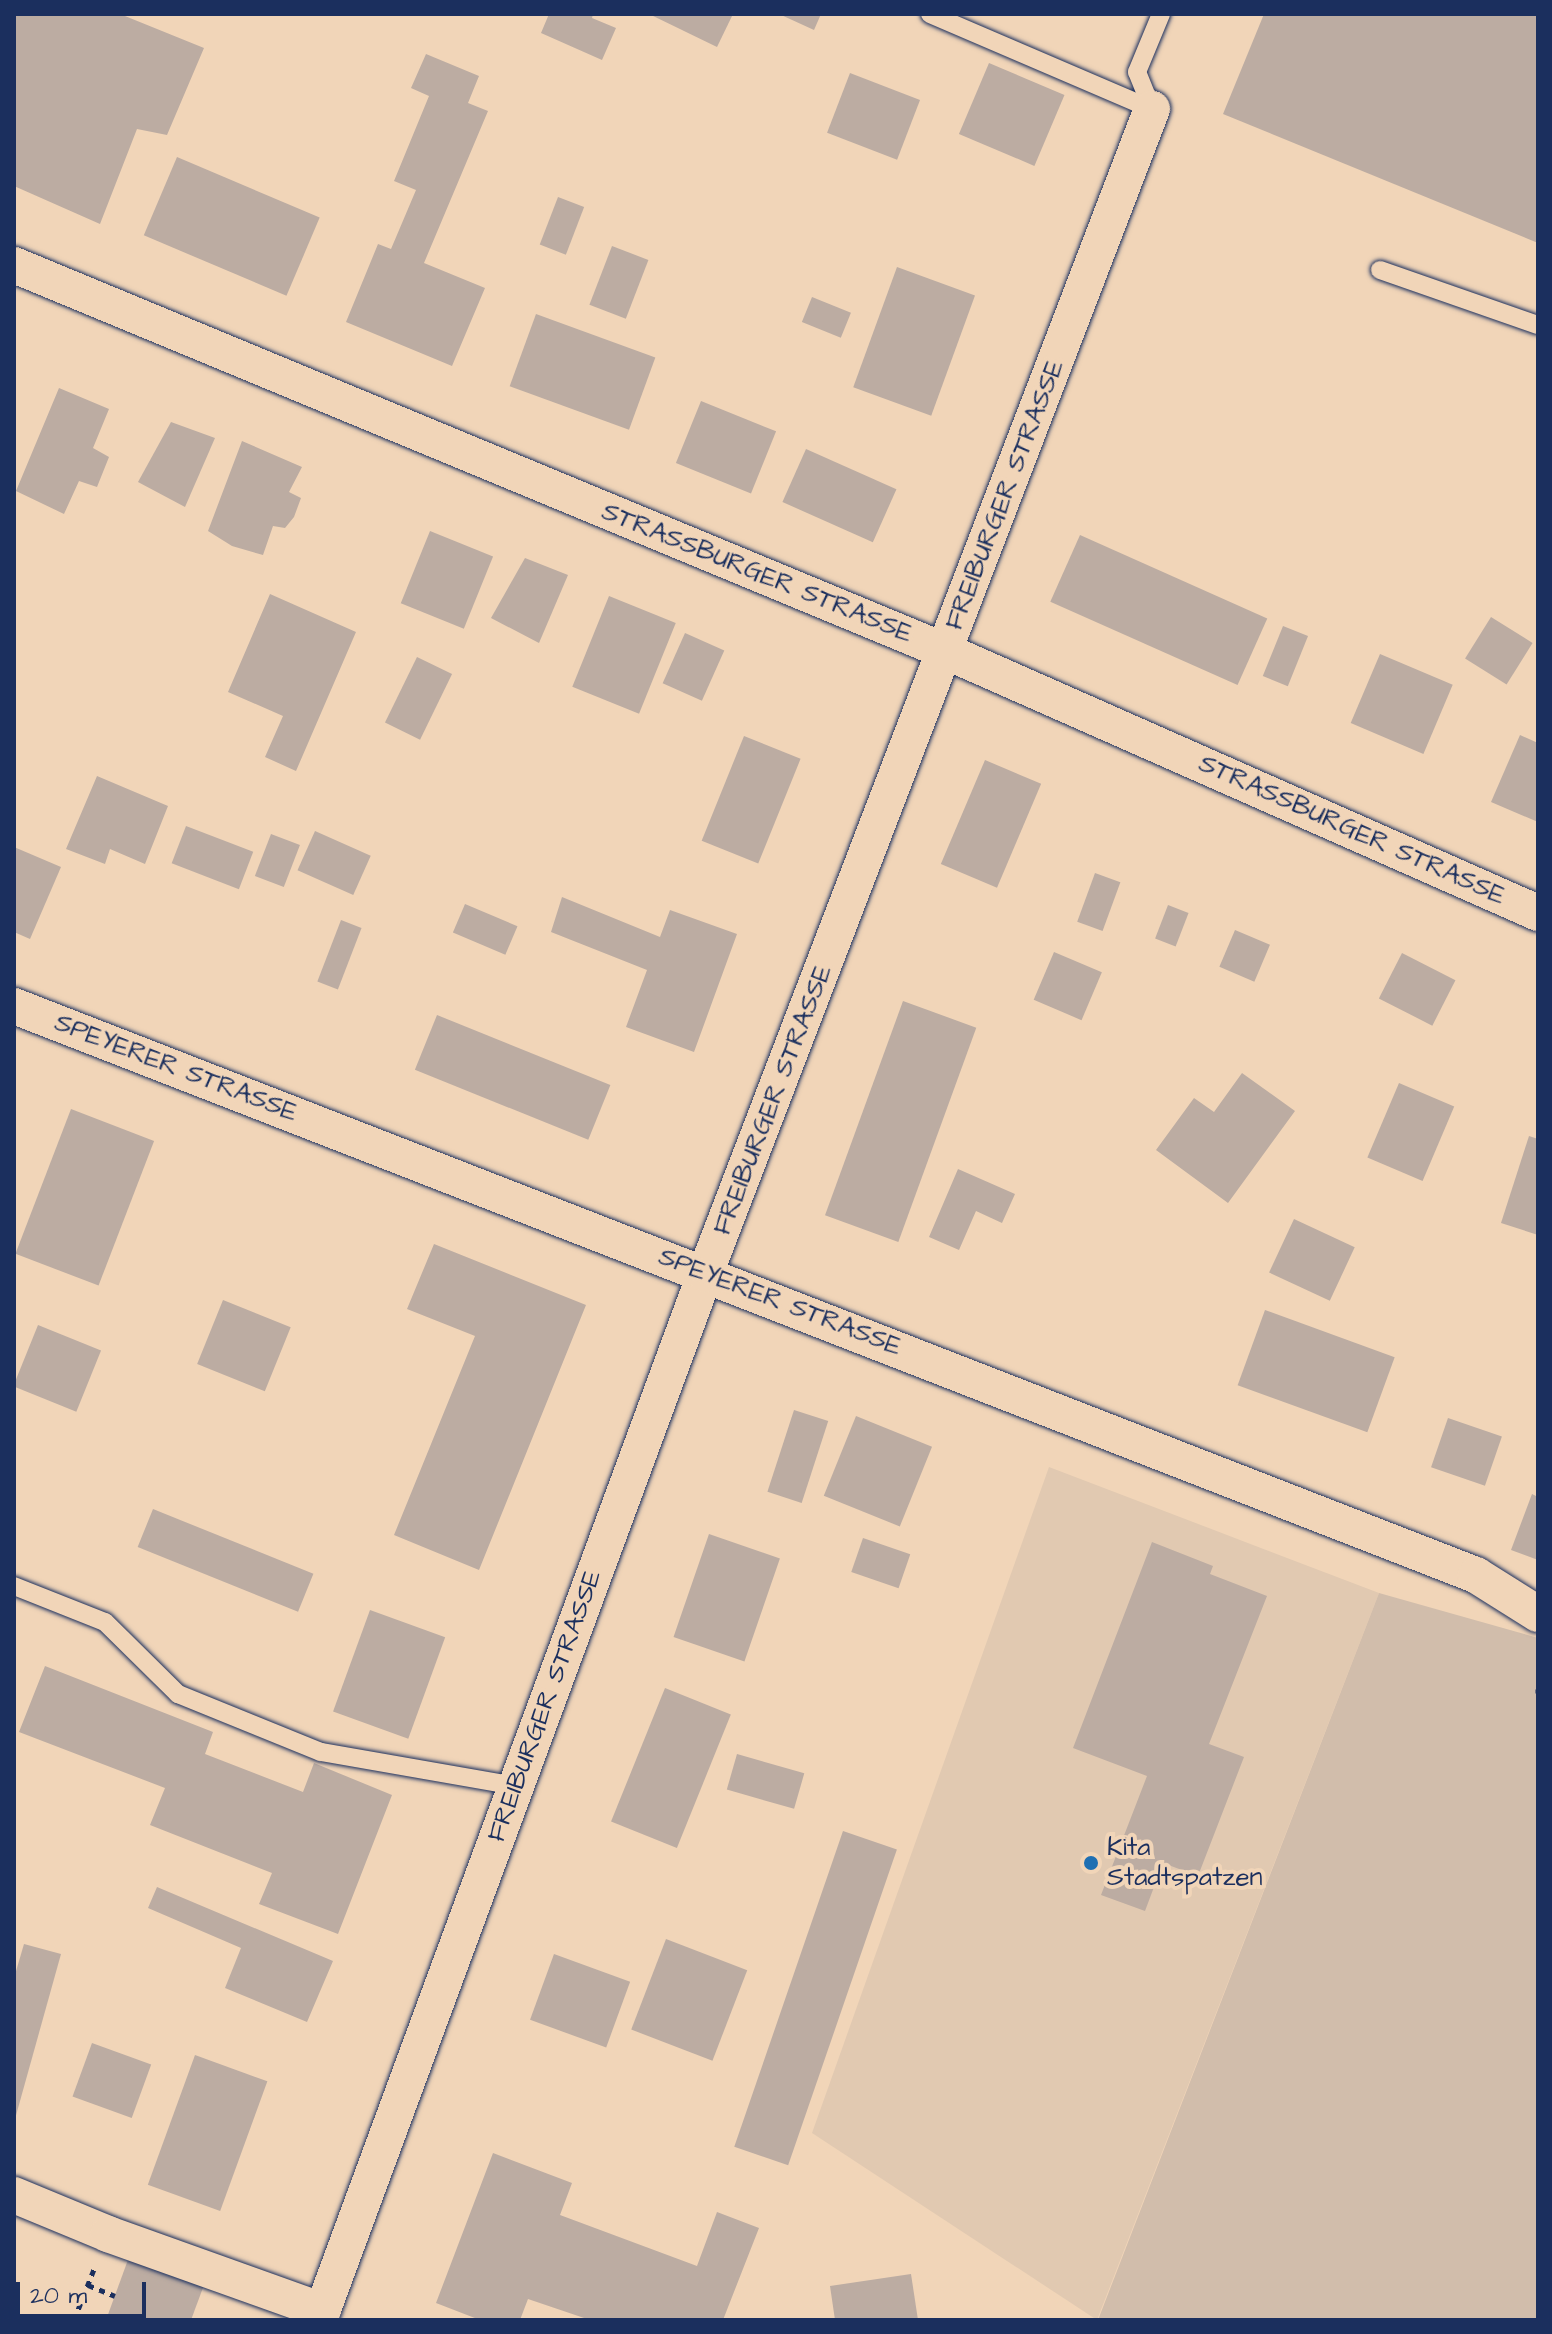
<!DOCTYPE html>
<style>
body{margin:0}
#map{position:relative;width:1552px;height:2334px;overflow:hidden;background:#f1d5b8;font-family:"Architects Daughter",sans-serif}
div>[style]{position:absolute}
.built>*{inset:0;background:#e1c9b1}
.green>*{inset:0;background:#d1bdab}
.building>*{inset:0;background:#bcaca2;transform-origin:0 0}
.path>*{height:5px;margin-top:-2.5px;transform-origin:0;background:repeating-linear-gradient(90deg,#1b2f5e 0 6px,transparent 0 12px)}
.roads{filter:drop-shadow(0 0 2px #1b2f5e) drop-shadow(0 0 2px #1b2f5e)}
.lane>*{height:18px;margin:-9px;padding:0 9px;transform-origin:9px;border-radius:9px;background:#f1d5b8}
.street>*{height:36px;margin:-18px;padding:0 18px;transform-origin:18px;border-radius:18px;background:#f1d5b8}
.dots>*{width:22px;height:22px;translate:-50% -50%;box-sizing:border-box;border:4px solid #f1d5b8;border-radius:50%}
span{translate:-50% -50%;white-space:nowrap;text-align:center;line-height:1.15;-webkit-text-stroke:8px #f1d5b8;paint-order:stroke}
.street-label{font-size:26px;color:#1b2f5e}
.poi-label{font-size:26px;color:#1b2f5e}
.left{translate:0 -50%;text-align:left}
.frame{position:absolute;inset:0;border:16px solid #1b2f5e;pointer-events:none}
.scale{position:absolute;left:16px;top:2282px;width:130px;height:36px;box-sizing:border-box;border:4px solid #1b2f5e;border-top:0;padding-left:10px;font-size:24px;line-height:28px;white-space:nowrap;color:#1b2f5e;-webkit-text-stroke:6px #f1d5b8;paint-order:stroke}
</style>
<div id="map">
<div class="built">
<div style="clip-path:polygon(1049px 1467px,1379px 1593px,1097px 2320px,812px 2133px)"></div>
</div>
<div class="green">
<div style="clip-path:polygon(1379px 1593px,1538px 1638px,1538px 2320px,1098px 2320px)"></div>
</div>
<div class="building">
<div style="clip-path:polygon(14px 14px,120px 14px,204px 48px,167px 135px,137px 129px,100px 224px,14px 186px)"></div>
<div style="clip-path:polygon(549px 14px,593px 14px,592px 18px,616px 28px,602px 60px,541px 33px)"></div>
<div style="clip-path:polygon(649px 14px,733px 14px,717px 47px)"></div>
<div style="clip-path:polygon(779px 14px,821px 14px,814px 30px)"></div>
<div style="clip-path:polygon(1264px 14px,1538px 14px,1538px 243px,1223px 114px)"></div>
<div style="clip-path:polygon(426px 54px,479px 76px,468px 103px,488px 111px,424px 263px,485px 288px,452px 366px,346px 322px,378px 244px,391px 249px,416px 190px,394px 181px,429px 96px,411px 88px)"></div>
<div style="left:989px;top:63px;width:82px;height:77px;rotate:23deg"></div>
<div style="left:850px;top:73px;width:75px;height:64px;rotate:21deg"></div>
<div style="left:177px;top:157px;width:155px;height:85px;rotate:23deg"></div>
<div style="left:558px;top:197px;width:28px;height:51px;rotate:21deg"></div>
<div style="left:612px;top:246px;width:39px;height:63px;rotate:21deg"></div>
<div style="left:897px;top:267px;width:83px;height:128px;rotate:20deg"></div>
<div style="left:812px;top:297px;width:42px;height:27px;rotate:22deg"></div>
<div style="left:536px;top:314px;width:127px;height:77px;rotate:20deg"></div>
<div style="clip-path:polygon(59px 388px,109px 409px,93px 448px,109px 457px,97px 487px,79px 481px,64px 514px,16px 491px)"></div>
<div style="left:701px;top:401px;width:81px;height:67px;rotate:22deg"></div>
<div style="clip-path:polygon(171px 422px,215px 438px,185px 507px,138px 482px)"></div>
<div style="clip-path:polygon(242px 441px,302px 467px,289px 492px,301px 498px,294px 517px,285px 528px,273px 526px,263px 555px,232px 546px,208px 531px)"></div>
<div style="left:806px;top:449px;width:99px;height:58px;rotate:24deg"></div>
<div style="left:430px;top:531px;width:68px;height:78px;rotate:22deg"></div>
<div style="left:1080px;top:535px;width:205px;height:73px;rotate:24deg"></div>
<div style="clip-path:polygon(525px 558px,568px 575px,539px 643px,491px 618px)"></div>
<div style="clip-path:polygon(270px 594px,356px 632px,296px 771px,265px 757px,283px 716px,228px 692px)"></div>
<div style="left:609px;top:596px;width:72px;height:98px;rotate:22deg"></div>
<div style="left:1491px;top:617px;width:49px;height:49px;rotate:32deg"></div>
<div style="left:1283px;top:626px;width:27px;height:54px;rotate:22deg"></div>
<div style="left:685px;top:633px;width:43px;height:55px;rotate:24deg"></div>
<div style="left:1380px;top:654px;width:79px;height:75px;rotate:23deg"></div>
<div style="left:417px;top:657px;width:39px;height:73px;rotate:26deg"></div>
<div style="clip-path:polygon(1520px 735px,1538px 743px,1538px 822px,1491px 802px)"></div>
<div style="left:744px;top:736px;width:61px;height:113px;rotate:22deg"></div>
<div style="left:985px;top:760px;width:61px;height:113px;rotate:23deg"></div>
<div style="clip-path:polygon(97px 776px,168px 806px,145px 864px,110px 849px,105px 864px,66px 849px)"></div>
<div style="left:186px;top:826px;width:72px;height:40px;rotate:21deg"></div>
<div style="left:315px;top:831px;width:61px;height:43px;rotate:24deg"></div>
<div style="left:271px;top:834px;width:31px;height:45px;rotate:21deg"></div>
<div style="clip-path:polygon(14px 847px,61px 867px,30px 939px,14px 932px)"></div>
<div style="left:1095px;top:873px;width:27px;height:52px;rotate:20deg"></div>
<div style="clip-path:polygon(562px 897px,660px 937px,670px 910px,737px 934px,694px 1052px,626px 1027px,647px 970px,551px 932px)"></div>
<div style="left:465px;top:904px;width:57px;height:31px;rotate:23deg"></div>
<div style="left:1168px;top:905px;width:22px;height:36px;rotate:21deg"></div>
<div style="left:341px;top:920px;width:22px;height:66px;rotate:21deg"></div>
<div style="left:1235px;top:930px;width:38px;height:40px;rotate:23deg"></div>
<div style="left:1054px;top:952px;width:52px;height:52px;rotate:23deg"></div>
<div style="left:1402px;top:953px;width:60px;height:51px;rotate:27deg"></div>
<div style="left:903px;top:1001px;width:78px;height:228px;rotate:20deg"></div>
<div style="left:437px;top:1015px;width:187px;height:59px;rotate:22deg"></div>
<div style="clip-path:polygon(1242px 1073px,1295px 1111px,1228px 1203px,1156px 1150px,1194px 1098px,1214px 1112px)"></div>
<div style="left:1399px;top:1083px;width:60px;height:81px;rotate:23deg"></div>
<div style="left:71px;top:1109px;width:89px;height:155px;rotate:21deg"></div>
<div style="clip-path:polygon(1529px 1136px,1538px 1139px,1538px 1235px,1501px 1223px)"></div>
<div style="clip-path:polygon(958px 1169px,1015px 1194px,1002px 1223px,976px 1211px,959px 1250px,929px 1237px)"></div>
<div style="left:1294px;top:1219px;width:67px;height:59px;rotate:25deg"></div>
<div style="clip-path:polygon(434px 1244px,586px 1305px,479px 1570px,394px 1535px,475px 1336px,407px 1309px)"></div>
<div style="left:223px;top:1300px;width:73px;height:69px;rotate:22deg"></div>
<div style="left:1265px;top:1310px;width:138px;height:80px;rotate:20deg"></div>
<div style="left:38px;top:1325px;width:68px;height:66px;rotate:22deg"></div>
<div style="left:794px;top:1410px;width:36px;height:86px;rotate:18deg"></div>
<div style="left:856px;top:1416px;width:82px;height:86px;rotate:22deg"></div>
<div style="left:1448px;top:1418px;width:57px;height:52px;rotate:19deg"></div>
<div style="clip-path:polygon(1532px 1494px,1538px 1497px,1538px 1560px,1511px 1550px)"></div>
<div style="left:153px;top:1509px;width:173px;height:41px;rotate:22deg"></div>
<div style="left:709px;top:1534px;width:75px;height:109px;rotate:19deg"></div>
<div style="left:863px;top:1538px;width:50px;height:36px;rotate:19deg"></div>
<div style="clip-path:polygon(1152px 1542px,1213px 1566px,1210px 1574px,1267px 1596px,1209px 1744px,1244px 1757px,1198px 1876px,1163px 1863px,1145px 1911px,1101px 1895px,1147px 1776px,1073px 1748px)"></div>
<div style="left:370px;top:1610px;width:80px;height:108px;rotate:20deg"></div>
<div style="clip-path:polygon(45px 1666px,213px 1732px,205px 1754px,303px 1792px,314px 1763px,392px 1795px,338px 1934px,259px 1904px,272px 1873px,150px 1825px,165px 1788px,19px 1732px)"></div>
<div style="left:665px;top:1688px;width:71px;height:144px;rotate:22deg"></div>
<div style="left:737px;top:1754px;width:70px;height:37px;rotate:16deg"></div>
<div style="left:843px;top:1831px;width:57px;height:334px;rotate:19deg"></div>
<div style="clip-path:polygon(157px 1887px,333px 1961px,307px 2022px,225px 1988px,241px 1948px,148px 1908px)"></div>
<div style="left:666px;top:1939px;width:87px;height:97px;rotate:21deg"></div>
<div style="clip-path:polygon(24px 1944px,61px 1954px,15px 2119px,14px 1978px)"></div>
<div style="left:554px;top:1954px;width:81px;height:70px;rotate:20deg"></div>
<div style="left:92px;top:2043px;width:63px;height:57px;rotate:20deg"></div>
<div style="left:195px;top:2055px;width:77px;height:138px;rotate:20deg"></div>
<div style="clip-path:polygon(493px 2153px,572px 2183px,560px 2215px,697px 2266px,717px 2212px,759px 2228px,723px 2320px,590px 2320px,528px 2299px,520px 2320px,480px 2320px,436px 2303px)"></div>
<div style="clip-path:polygon(129px 2257px,204px 2285px,191px 2320px,106px 2320px)"></div>
<div style="clip-path:polygon(911px 2274px,918px 2320px,835px 2320px,830px 2286px)"></div>
</div>
<div class="path">
<div style="left:1538px;top:1689px;width:4px;rotate:90deg"></div>
<div style="left:88px;top:2285px;width:29px;rotate:22deg"></div>
<div style="left:74px;top:2320px;width:55px;rotate:-68.6deg"></div>
</div>
<div class="roads">
<div class="lane">
<div style="left:930px;top:14px;width:241px;rotate:23.2deg"></div>
<div style="left:1152px;top:109px;width:40px;rotate:-112deg"></div>
<div style="left:1137px;top:72px;width:63px;rotate:-67.5deg"></div>
<div style="left:1380px;top:270px;width:167px;rotate:19.2deg"></div>
<div style="left:14px;top:1586px;width:98px;rotate:21.6deg"></div>
<div style="left:105px;top:1622px;width:103px;rotate:44.6deg"></div>
<div style="left:178px;top:1694px;width:154px;rotate:22.1deg"></div>
<div style="left:321px;top:1752px;width:197px;rotate:9.9deg"></div>
</div>
<div class="street">
<div style="left:14px;top:265px;width:1008px;rotate:22.52deg"></div>
<div style="left:945px;top:651px;width:648px;rotate:23.84deg"></div>
<div style="left:14px;top:1006px;width:1569px;rotate:21.27deg"></div>
<div style="left:1476px;top:1575px;width:73px;rotate:32.2deg"></div>
<div style="left:14px;top:2195px;width:102px;rotate:22.5deg"></div>
<div style="left:108px;top:2234px;width:228px;rotate:19.7deg"></div>
<div style="left:319px;top:2320px;width:1115px;rotate:-69.74deg"></div>
<div style="left:705px;top:1274px;width:1248px;rotate:-69.01deg"></div>
</div>
</div>
<div class="dots">
<div style="left:1091px;top:1863px;background:#1f6fb2"></div>
</div>
<div class="street-label">
<span style="left:1005px;top:495px;rotate:-69deg">FREIBURGER STRASSE</span>
<span style="left:757px;top:573px;rotate:22deg">STRASSBURGER STRASSE</span>
<span style="left:1352px;top:830px;rotate:24deg">STRASSBURGER STRASSE</span>
<span style="left:176px;top:1068px;rotate:21deg">SPEYERER STRASSE</span>
<span style="left:773px;top:1100px;rotate:-69deg">FREIBURGER STRASSE</span>
<span style="left:780px;top:1302px;rotate:21deg">SPEYERER STRASSE</span>
<span style="left:545px;top:1706px;rotate:-70deg">FREIBURGER STRASSE</span>
</div>
<div class="poi-label">
<span class="left" style="left:1107px;top:1863px">Kita<br>Stadtspatzen</span>
</div>
<div class="frame"></div>
<div class="scale">20 m</div>
</div>
